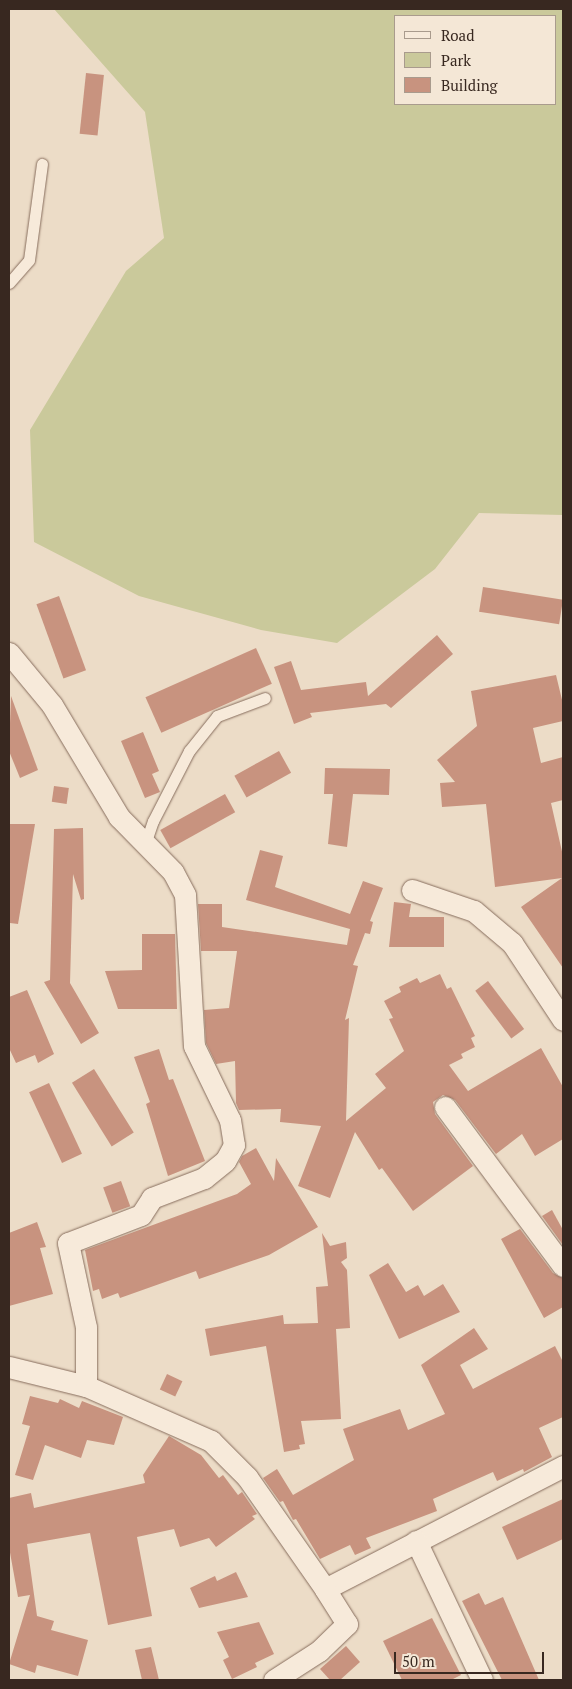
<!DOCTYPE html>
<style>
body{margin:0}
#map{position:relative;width:572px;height:1689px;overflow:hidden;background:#ecdcc7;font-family:"PT Serif",serif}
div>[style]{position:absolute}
.green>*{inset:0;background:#cac99b}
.building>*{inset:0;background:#c8937f;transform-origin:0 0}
.roads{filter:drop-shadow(0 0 1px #876d5d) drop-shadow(0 0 1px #876d5d)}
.service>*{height:11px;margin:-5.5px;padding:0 5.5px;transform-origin:5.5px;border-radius:5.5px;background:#f7eada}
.minor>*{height:21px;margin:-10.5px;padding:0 10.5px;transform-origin:10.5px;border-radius:10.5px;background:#f7eada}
span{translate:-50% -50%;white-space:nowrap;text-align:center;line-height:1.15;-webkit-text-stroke:4px #f4e7d6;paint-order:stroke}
.frame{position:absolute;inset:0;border:10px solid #382820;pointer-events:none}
.legend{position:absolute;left:394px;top:15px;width:162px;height:90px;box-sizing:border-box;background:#f4e7d6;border:1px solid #a99b8d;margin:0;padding:6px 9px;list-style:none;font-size:15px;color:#382820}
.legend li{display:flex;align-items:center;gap:10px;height:25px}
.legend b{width:25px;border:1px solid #a99b8d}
.scale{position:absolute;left:394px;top:1652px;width:150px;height:22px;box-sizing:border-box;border:2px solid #382820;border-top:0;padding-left:6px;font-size:15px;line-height:18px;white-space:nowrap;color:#382820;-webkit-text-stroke:4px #f4e7d6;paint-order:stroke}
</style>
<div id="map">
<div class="green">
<div style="clip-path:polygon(evenodd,54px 9px,563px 9px,563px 515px,479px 513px,435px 569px,337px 643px,261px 630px,139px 596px,34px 542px,30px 430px,126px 271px,164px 238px,145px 112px,54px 9px,396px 16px,556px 16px,556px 104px,396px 104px,396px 16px)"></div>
</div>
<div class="building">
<div style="left:86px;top:73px;width:18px;height:61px;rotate:6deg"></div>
<div style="left:483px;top:587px;width:81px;height:25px;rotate:9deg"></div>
<div style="left:59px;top:596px;width:79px;height:24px;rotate:70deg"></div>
<div style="clip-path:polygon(437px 635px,453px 654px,391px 708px,386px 704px,310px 713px,312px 717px,294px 724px,274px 667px,291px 661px,301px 690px,366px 682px,368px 696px)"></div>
<div style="left:256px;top:648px;width:39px;height:121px;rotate:66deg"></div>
<div style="clip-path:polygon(556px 675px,563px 704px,563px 721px,533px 728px,541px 763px,563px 757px,563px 800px,551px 803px,563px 856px,563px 968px,521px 907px,562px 878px,495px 887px,486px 804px,442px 807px,440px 783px,455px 782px,437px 760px,477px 726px,471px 691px)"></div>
<div style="clip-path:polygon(11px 696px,38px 770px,20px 778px,9px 751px)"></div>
<div style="clip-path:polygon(143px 732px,159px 771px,152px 774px,160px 792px,145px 798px,121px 741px)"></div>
<div style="left:279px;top:751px;width:25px;height:51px;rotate:61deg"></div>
<div style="clip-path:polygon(325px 768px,390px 769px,389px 795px,353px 794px,347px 847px,328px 844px,333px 794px,324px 794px)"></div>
<div style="left:54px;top:786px;width:15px;height:16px;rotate:8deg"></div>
<div style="left:225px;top:794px;width:21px;height:74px;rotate:61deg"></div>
<div style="clip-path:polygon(10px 824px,35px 824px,18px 924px,10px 923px)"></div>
<div style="clip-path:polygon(83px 828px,84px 899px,81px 900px,73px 874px,70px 983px,99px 1033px,81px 1044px,44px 982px,50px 980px,54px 829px)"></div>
<div style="clip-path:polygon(260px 850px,283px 856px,275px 887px,350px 914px,363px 881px,383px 888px,370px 921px,373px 922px,370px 934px,365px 933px,353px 965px,358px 966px,345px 1020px,349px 1018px,346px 1121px,386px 1088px,375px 1074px,404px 1051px,389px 1019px,393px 1018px,384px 1001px,401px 992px,399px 987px,417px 978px,420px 983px,440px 974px,447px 989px,451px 987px,475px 1036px,471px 1038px,475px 1047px,461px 1054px,463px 1058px,449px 1065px,468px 1091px,541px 1048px,563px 1087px,563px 1139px,535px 1156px,522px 1134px,496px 1154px,455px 1100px,443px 1095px,433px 1102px,435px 1114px,473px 1166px,413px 1211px,382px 1168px,379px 1170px,355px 1132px,330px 1198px,298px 1186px,321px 1126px,280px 1122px,281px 1109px,239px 1110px,236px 1103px,235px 1061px,216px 1064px,206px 1043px,204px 1010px,229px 1008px,237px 951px,201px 951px,198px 904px,222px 904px,222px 927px,347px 945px,350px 929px,246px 900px)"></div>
<div style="clip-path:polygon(394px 902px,411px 904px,409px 917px,444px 917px,444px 947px,389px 947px)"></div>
<div style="clip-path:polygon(142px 934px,175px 934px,177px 1009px,118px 1009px,105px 971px,142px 970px)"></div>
<div style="left:488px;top:981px;width:60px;height:16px;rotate:53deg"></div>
<div style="clip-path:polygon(27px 990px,54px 1054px,38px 1063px,35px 1055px,16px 1063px,9px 1048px,9px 997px)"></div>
<div style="clip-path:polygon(159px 1049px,169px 1080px,173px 1079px,205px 1161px,168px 1176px,146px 1104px,150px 1102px,134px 1057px)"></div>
<div style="left:94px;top:1069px;width:75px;height:26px;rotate:58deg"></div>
<div style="left:49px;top:1083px;width:78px;height:22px;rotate:65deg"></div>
<div style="clip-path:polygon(256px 1148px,274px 1181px,276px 1158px,318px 1227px,269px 1255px,199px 1279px,196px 1271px,120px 1298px,118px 1293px,102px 1299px,99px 1289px,93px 1291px,85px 1250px,237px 1194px,251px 1184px,239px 1162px,242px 1156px)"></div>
<div style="left:121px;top:1181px;width:27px;height:19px;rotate:70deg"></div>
<div style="clip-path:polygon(552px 1210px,563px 1230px,563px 1245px,542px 1216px)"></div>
<div style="clip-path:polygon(37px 1222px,46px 1247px,40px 1248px,53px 1294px,9px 1306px,9px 1233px)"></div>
<div style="clip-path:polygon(520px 1229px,553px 1273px,563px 1278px,563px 1307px,544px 1318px,501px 1239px)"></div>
<div style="clip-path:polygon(322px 1233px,330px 1246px,346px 1242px,347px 1258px,341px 1262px,347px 1270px,350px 1328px,336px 1329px,341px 1419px,301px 1421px,305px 1444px,299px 1445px,300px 1449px,284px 1452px,266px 1346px,210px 1356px,205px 1329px,283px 1315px,284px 1324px,318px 1323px,316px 1287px,328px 1286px)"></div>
<div style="clip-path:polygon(388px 1263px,406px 1292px,418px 1285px,424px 1296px,443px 1284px,460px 1312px,399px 1339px,369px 1275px)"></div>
<div style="clip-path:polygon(474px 1328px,488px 1349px,460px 1365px,473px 1389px,555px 1346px,563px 1362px,563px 1417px,539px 1428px,552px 1457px,524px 1472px,523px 1469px,497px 1481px,493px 1472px,433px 1499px,437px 1511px,366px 1538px,371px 1548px,355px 1555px,350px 1545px,320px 1559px,296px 1519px,293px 1520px,283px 1501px,280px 1502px,263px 1478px,277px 1469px,293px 1495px,354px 1460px,343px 1429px,400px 1409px,408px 1430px,445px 1414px,421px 1365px)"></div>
<div style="left:167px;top:1374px;width:17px;height:17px;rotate:25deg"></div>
<div style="clip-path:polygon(30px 1396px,58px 1403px,60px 1399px,79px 1408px,82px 1401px,123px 1417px,114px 1445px,87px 1440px,81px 1458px,45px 1445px,33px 1480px,15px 1475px,30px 1426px,22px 1424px)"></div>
<div style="clip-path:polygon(169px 1436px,201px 1455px,219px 1478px,223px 1475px,238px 1495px,242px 1492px,257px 1514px,252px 1516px,255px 1519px,216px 1547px,209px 1538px,180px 1547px,174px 1529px,137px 1537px,152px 1616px,108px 1625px,90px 1533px,27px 1544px,37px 1616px,54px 1621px,51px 1630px,88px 1640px,78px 1676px,37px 1665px,35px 1673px,9px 1664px,30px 1595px,18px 1597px,9px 1547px,9px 1498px,31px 1493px,34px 1508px,145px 1483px,143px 1475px)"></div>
<div style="clip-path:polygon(563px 1499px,563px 1539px,517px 1560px,502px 1527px)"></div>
<div style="clip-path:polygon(236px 1572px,248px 1597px,199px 1608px,190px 1588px,215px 1576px,217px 1581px)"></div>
<div style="clip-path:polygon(479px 1593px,485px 1605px,503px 1597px,539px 1680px,502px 1680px,462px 1601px)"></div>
<div style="clip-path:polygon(432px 1618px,461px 1675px,451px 1680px,402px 1680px,383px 1641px)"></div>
<div style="clip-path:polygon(259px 1622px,274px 1654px,255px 1663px,257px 1667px,232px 1679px,223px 1660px,229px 1657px,217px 1632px)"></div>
<div style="clip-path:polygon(346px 1646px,360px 1662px,340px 1680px,330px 1680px,320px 1669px)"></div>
<div style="clip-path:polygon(151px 1647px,159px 1680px,142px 1680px,135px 1650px)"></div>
</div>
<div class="roads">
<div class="service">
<div style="left:9px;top:283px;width:30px;rotate:-49deg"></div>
<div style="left:29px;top:260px;width:97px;rotate:-82.3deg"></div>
<div style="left:145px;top:844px;width:24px;rotate:-71deg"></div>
<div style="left:153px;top:821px;width:79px;rotate:-62.8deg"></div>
<div style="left:189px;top:751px;width:45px;rotate:-51.3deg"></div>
<div style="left:217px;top:716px;width:51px;rotate:-20.6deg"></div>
</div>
<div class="minor">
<div style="left:9px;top:653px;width:67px;rotate:50.4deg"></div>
<div style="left:52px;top:705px;width:131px;rotate:59.1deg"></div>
<div style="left:119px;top:817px;width:77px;rotate:45.5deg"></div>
<div style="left:173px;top:872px;width:26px;rotate:62deg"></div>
<div style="left:185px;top:895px;width:151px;rotate:86.6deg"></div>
<div style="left:194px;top:1046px;width:82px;rotate:64.1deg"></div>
<div style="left:230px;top:1120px;width:25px;rotate:81deg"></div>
<div style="left:234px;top:1145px;width:18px;rotate:119deg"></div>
<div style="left:225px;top:1161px;width:27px;rotate:141deg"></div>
<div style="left:204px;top:1178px;width:56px;rotate:159deg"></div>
<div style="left:152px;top:1198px;width:20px;rotate:123deg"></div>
<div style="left:141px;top:1215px;width:78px;rotate:159deg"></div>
<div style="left:68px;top:1243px;width:86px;rotate:77.9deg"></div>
<div style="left:86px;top:1327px;width:59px;rotate:90deg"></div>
<div style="left:412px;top:890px;width:65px;rotate:18.7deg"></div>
<div style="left:474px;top:911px;width:50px;rotate:40.1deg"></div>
<div style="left:512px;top:943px;width:92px;rotate:56.5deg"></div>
<div style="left:445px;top:1107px;width:198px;rotate:53.4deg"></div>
<div style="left:9px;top:1367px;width:79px;rotate:13.9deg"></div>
<div style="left:86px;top:1386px;width:137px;rotate:23.7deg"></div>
<div style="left:211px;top:1441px;width:51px;rotate:45deg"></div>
<div style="left:247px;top:1477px;width:136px;rotate:55.1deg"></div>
<div style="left:325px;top:1589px;width:268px;rotate:-27.3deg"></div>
<div style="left:416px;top:1541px;width:154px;rotate:64.6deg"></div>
<div style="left:274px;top:1680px;width:54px;rotate:-32.8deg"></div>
<div style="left:319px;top:1651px;width:39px;rotate:-44deg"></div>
<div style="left:347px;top:1624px;width:41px;rotate:-122.2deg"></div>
</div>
</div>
<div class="frame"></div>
<ul class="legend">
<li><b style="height:6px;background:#f7eada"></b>Road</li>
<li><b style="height:14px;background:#cac99b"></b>Park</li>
<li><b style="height:14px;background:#c8937f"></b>Building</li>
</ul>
<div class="scale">50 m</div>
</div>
